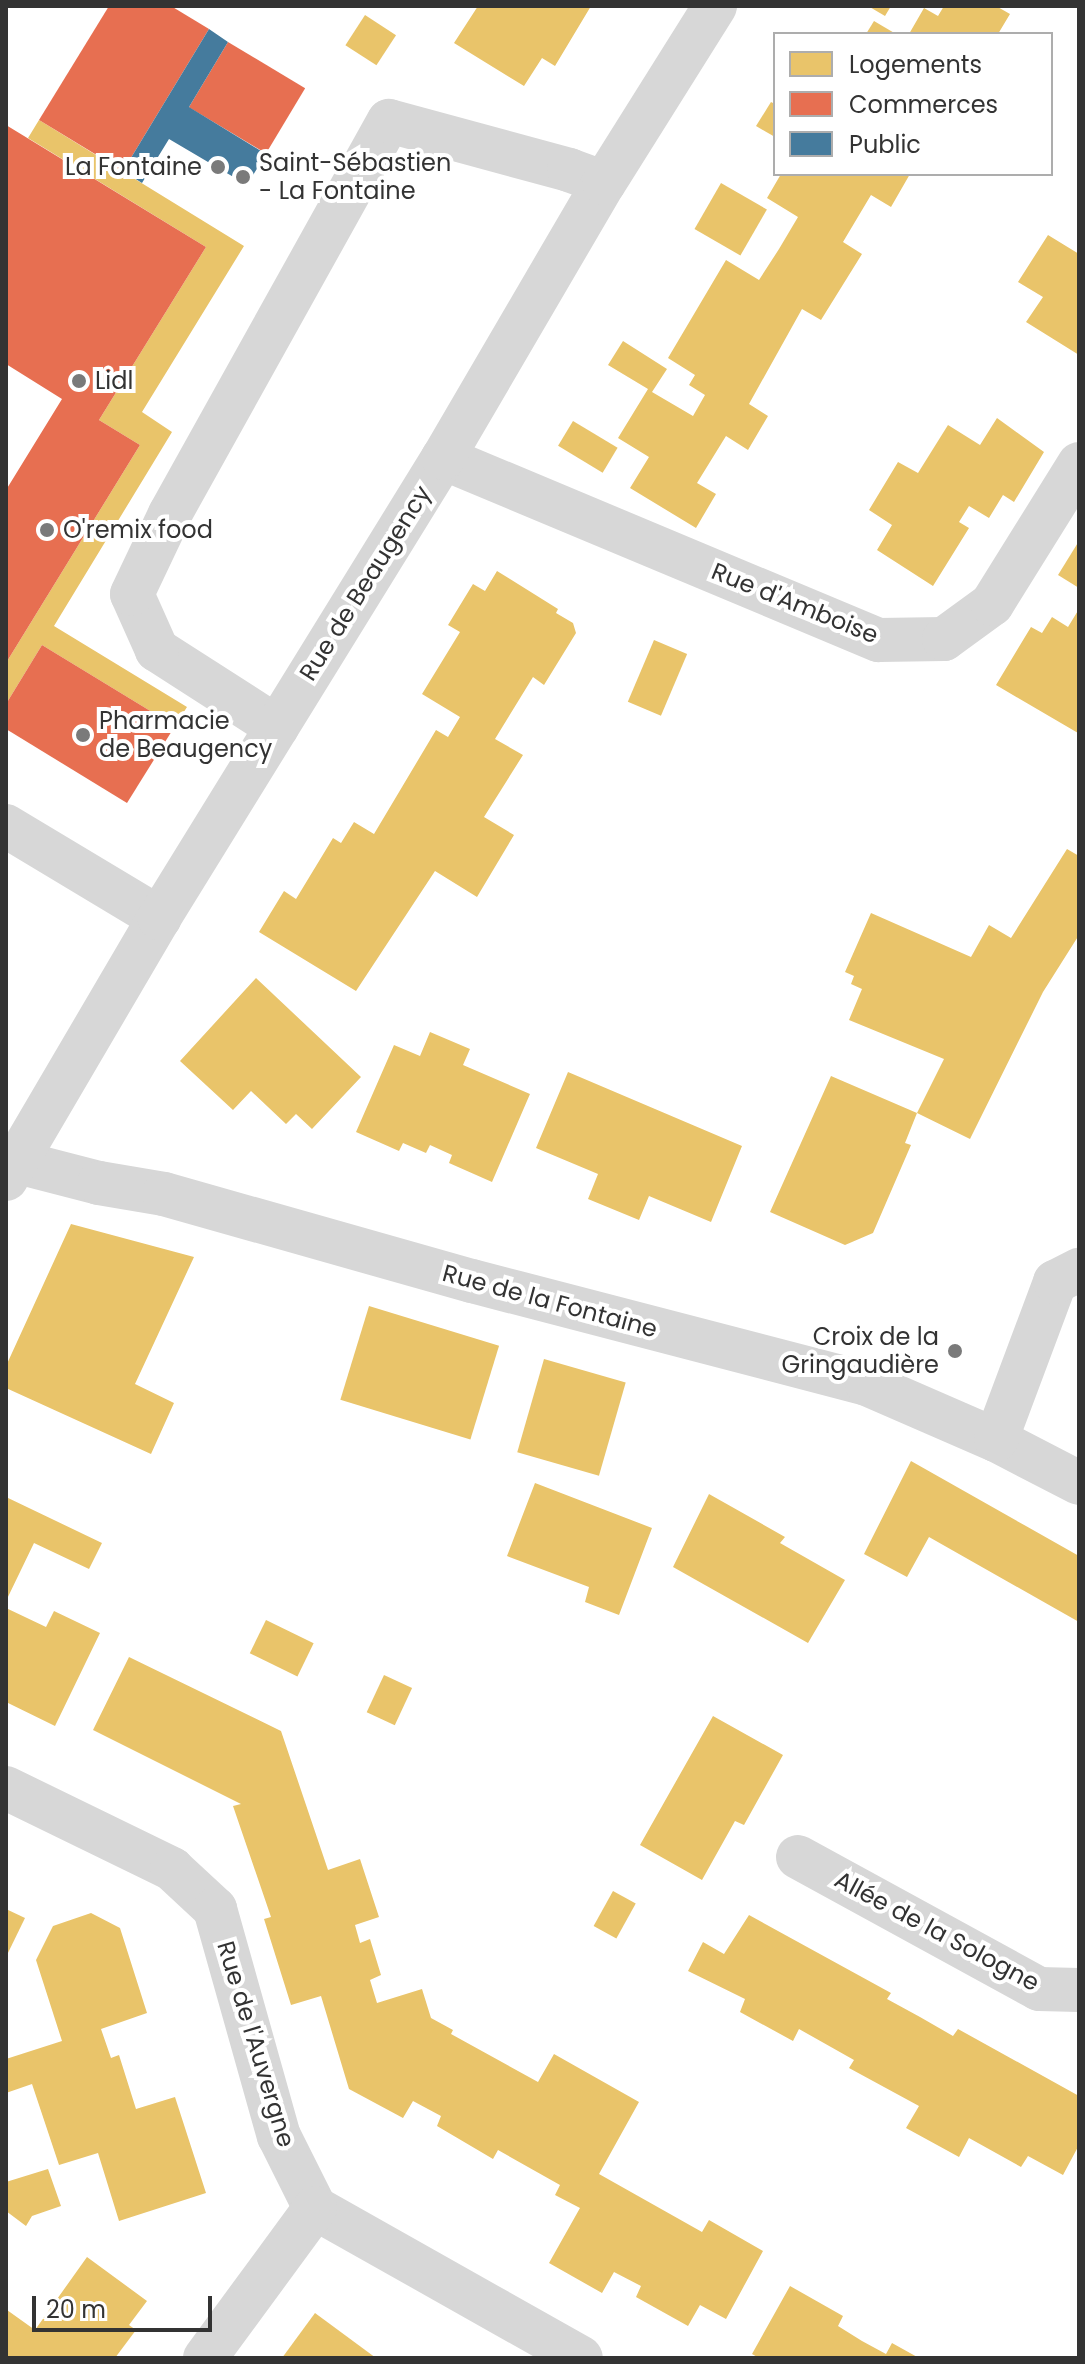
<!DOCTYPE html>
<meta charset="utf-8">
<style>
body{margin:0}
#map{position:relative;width:1085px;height:2364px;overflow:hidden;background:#fff;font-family:Poppins,sans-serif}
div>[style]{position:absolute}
.homes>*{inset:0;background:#e9c46a;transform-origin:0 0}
.shops>*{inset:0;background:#e76f51;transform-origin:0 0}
.public>*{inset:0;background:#457b9d}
.minor>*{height:44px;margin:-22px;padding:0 22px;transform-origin:22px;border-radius:22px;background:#d7d7d7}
.dots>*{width:22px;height:22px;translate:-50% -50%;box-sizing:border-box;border:4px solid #fff;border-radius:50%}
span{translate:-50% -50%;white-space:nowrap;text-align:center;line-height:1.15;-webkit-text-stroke:8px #fff;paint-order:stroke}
.poi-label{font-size:24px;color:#333}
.left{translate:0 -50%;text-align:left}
.right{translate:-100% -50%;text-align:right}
.street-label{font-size:24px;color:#333}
.frame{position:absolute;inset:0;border:8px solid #333;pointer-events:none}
.legend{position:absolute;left:773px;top:32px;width:280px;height:144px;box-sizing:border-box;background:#fff;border:2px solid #adadad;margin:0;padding:10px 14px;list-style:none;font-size:24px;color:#333}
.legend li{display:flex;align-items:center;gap:16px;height:40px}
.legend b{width:40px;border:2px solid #adadad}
.scale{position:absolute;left:32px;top:2296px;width:180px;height:36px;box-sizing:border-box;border:4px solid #333;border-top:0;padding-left:10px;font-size:24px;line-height:28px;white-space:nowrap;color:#333;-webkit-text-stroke:6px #fff;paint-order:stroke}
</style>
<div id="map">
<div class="homes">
<div style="clip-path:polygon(478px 6px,591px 6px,555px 66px,542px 58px,524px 86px,454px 43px)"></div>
<div style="clip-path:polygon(868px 6px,891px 6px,885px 16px)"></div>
<div style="clip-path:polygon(944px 6px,996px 6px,1010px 14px,998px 34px,909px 34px,924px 8px,938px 16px)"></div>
<div style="left:365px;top:15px;width:37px;height:36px;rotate:33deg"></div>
<div style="clip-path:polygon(874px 21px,896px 34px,866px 34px)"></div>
<div style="clip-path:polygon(771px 102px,775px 104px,775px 137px,756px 126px)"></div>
<div style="clip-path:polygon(39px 120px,244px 246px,142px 412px,172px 432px,54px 626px,187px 707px,175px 726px,42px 645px,6px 704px,6px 663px,140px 445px,99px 420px,206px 247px,28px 138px)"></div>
<div style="clip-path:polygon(781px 174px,910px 174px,891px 207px,871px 195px,843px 242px,862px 254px,821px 320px,802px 309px,749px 404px,768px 416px,748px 450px,726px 436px,697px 483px,716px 494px,696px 528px,630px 488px,649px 457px,618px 438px,648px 389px,608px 365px,623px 341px,667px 369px,652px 392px,693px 416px,705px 395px,689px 385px,695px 375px,668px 358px,726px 260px,759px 280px,779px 249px,798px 217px,767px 198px)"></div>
<div style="left:721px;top:183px;width:53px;height:53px;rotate:30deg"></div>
<div style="clip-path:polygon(1048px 235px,1079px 254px,1079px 355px,1026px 322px,1043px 297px,1018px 282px)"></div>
<div style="clip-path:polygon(997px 418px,1044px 452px,1014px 502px,1003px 495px,989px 518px,969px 506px,959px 522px,969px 528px,933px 586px,877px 550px,892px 525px,869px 510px,898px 462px,918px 473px,948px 425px,980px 445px)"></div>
<div style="left:573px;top:421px;width:52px;height:29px;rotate:31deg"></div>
<div style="clip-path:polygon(1079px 541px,1079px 588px,1058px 575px)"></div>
<div style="clip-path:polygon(497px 571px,558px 609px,556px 613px,573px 623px,576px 633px,544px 685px,533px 677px,495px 739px,523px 755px,484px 817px,514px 835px,477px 897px,435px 871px,356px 991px,259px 932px,284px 891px,296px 899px,333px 838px,341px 843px,354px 822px,374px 834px,436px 730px,448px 737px,460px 717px,422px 694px,460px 632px,448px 625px,473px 584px,485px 591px)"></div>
<div style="clip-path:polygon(1079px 609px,1079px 731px,1078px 733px,996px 685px,1031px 627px,1042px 633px,1052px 617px,1068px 627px)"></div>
<div style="left:654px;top:640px;width:36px;height:67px;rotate:23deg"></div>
<div style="clip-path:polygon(1067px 849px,1079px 856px,1079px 935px,1043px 992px,970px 1139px,917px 1113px,944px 1059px,849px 1020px,862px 989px,851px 984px,854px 976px,845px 972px,871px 913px,971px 957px,989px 925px,1011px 938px)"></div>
<div style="clip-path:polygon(256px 978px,361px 1077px,312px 1129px,296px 1114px,286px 1124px,251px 1091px,233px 1110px,180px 1061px)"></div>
<div style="clip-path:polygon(430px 1032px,470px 1049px,463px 1065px,530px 1094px,492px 1182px,449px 1163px,452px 1155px,430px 1145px,426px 1153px,403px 1143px,399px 1151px,356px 1132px,394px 1045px,420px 1056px)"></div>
<div style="clip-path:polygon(568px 1072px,742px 1146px,711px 1222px,649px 1196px,639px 1220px,588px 1199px,598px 1174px,536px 1148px)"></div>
<div style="clip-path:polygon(831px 1076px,917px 1113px,905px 1143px,911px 1145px,873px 1233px,845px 1245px,770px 1212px)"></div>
<div style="clip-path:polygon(71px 1224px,194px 1257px,135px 1384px,174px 1403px,151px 1454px,6px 1388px,6px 1366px)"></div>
<div style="left:369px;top:1306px;width:136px;height:98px;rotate:17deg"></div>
<div style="left:544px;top:1359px;width:85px;height:97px;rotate:16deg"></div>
<div style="clip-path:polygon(911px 1461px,1079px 1556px,1079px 1622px,929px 1537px,907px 1577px,864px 1554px)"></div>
<div style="clip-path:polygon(535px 1483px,652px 1528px,619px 1615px,585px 1602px,589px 1587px,507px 1556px)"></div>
<div style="clip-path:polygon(709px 1494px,785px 1537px,780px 1543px,845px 1580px,808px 1643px,673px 1567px)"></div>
<div style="clip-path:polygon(6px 1497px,102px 1543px,89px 1569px,34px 1543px,6px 1601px)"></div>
<div style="clip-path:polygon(6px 1608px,46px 1627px,54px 1611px,100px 1633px,55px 1726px,6px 1702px)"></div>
<div style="left:266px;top:1620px;width:53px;height:37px;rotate:26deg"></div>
<div style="clip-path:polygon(129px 1657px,281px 1731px,328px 1870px,360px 1859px,379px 1917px,355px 1925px,360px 1943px,370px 1939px,381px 1975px,370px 1980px,377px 2003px,422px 1989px,431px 2018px,453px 2030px,451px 2034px,538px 2082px,554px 2054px,639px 2102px,599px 2174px,702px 2232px,709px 2220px,763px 2251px,726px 2319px,700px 2305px,688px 2326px,636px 2297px,641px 2286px,614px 2272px,602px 2293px,549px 2263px,580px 2208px,555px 2195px,560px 2185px,498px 2150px,493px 2159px,437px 2126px,441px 2116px,413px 2101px,403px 2118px,349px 2089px,321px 1996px,291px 2005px,264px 1919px,271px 1917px,233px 1806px,241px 1804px,93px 1730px)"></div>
<div style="left:384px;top:1675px;width:31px;height:41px;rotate:25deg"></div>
<div style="clip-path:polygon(713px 1716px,783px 1755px,744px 1825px,735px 1821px,702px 1880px,640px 1845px)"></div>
<div style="left:613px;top:1891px;width:26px;height:40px;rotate:29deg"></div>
<div style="clip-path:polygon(6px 1909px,25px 1918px,6px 1957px)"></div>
<div style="clip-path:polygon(91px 1913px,120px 1928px,147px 2013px,101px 2029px,111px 2058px,119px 2055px,136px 2109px,175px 2097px,206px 2193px,119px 2221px,98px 2153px,59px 2165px,32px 2084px,6px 2093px,6px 2059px,62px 2041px,36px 1960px,53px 1926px)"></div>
<div style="clip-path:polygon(749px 1915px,891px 1993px,887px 1999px,920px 2017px,953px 2036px,958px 2029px,1079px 2096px,1079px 2145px,1063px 2175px,1028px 2156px,1021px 2167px,969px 2138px,959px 2157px,906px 2128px,919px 2106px,849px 2068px,854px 2060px,799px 2029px,793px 2041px,740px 2012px,745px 1999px,688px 1971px,703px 1942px,724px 1954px)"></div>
<div style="clip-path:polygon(48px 2169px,61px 2206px,32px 2216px,26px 2226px,6px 2211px,6px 2182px)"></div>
<div style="clip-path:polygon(87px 2257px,147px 2301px,129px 2325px,136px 2330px,115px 2358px,6px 2358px,7px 2310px,35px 2330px)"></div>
<div style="clip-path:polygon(790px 2286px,843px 2316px,838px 2326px,862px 2341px,886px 2354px,892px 2343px,919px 2358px,759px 2358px,752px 2354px)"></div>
<div style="clip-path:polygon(315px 2313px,376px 2358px,282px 2358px)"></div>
</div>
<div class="shops">
<div style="clip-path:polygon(109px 6px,171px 6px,209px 29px,123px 171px,39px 120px)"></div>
<div style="left:228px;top:42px;width:90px;height:76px;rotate:31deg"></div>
<div style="clip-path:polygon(6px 125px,206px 247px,99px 420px,140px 445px,6px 663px,6px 490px,62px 399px,6px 364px)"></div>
<div style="clip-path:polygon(42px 645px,175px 726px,127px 803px,6px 729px,6px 704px)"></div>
</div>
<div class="public">
<div style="clip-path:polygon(209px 29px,228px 42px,189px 107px,266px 154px,247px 185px,169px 139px,142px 183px,123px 171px)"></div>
</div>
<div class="minor">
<div style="left:443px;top:458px;width:472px;rotate:22.7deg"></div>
<div style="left:879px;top:640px;width:65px;rotate:-0.9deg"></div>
<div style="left:944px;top:639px;width:59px;rotate:-36.1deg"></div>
<div style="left:992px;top:604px;width:165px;rotate:-58.1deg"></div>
<div style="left:277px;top:727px;width:143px;rotate:-147.3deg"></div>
<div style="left:157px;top:650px;width:61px;rotate:-114.1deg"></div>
<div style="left:132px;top:594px;width:89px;rotate:-64.6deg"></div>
<div style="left:170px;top:514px;width:450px;rotate:-60.9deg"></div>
<div style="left:389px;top:121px;width:187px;rotate:15.2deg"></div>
<div style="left:569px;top:170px;width:37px;rotate:20deg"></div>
<div style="left:6px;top:826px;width:179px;rotate:31deg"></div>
<div style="left:6px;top:1159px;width:96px;rotate:14.5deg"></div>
<div style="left:99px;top:1183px;width:66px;rotate:9.6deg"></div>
<div style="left:164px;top:1194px;width:320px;rotate:15.8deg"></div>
<div style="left:472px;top:1281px;width:408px;rotate:14.6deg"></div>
<div style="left:867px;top:1384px;width:141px;rotate:23.5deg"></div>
<div style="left:996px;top:1440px;width:93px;rotate:27.4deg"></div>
<div style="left:6px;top:1179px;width:303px;rotate:-59.6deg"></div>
<div style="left:159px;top:918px;width:541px;rotate:-58.31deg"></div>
<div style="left:443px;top:458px;width:319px;rotate:-59.7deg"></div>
<div style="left:604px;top:183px;width:209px;rotate:-57.9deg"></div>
<div style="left:996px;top:1440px;width:169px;rotate:-69.5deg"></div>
<div style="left:1055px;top:1282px;width:27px;rotate:-27deg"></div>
<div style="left:6px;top:1788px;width:185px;rotate:26deg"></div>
<div style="left:172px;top:1869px;width:59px;rotate:42.9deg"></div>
<div style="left:215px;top:1909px;width:236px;rotate:74.3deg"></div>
<div style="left:279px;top:2136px;width:80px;rotate:63.4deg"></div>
<div style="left:315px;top:2208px;width:305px;rotate:29.4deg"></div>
<div style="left:798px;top:1857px;width:275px;rotate:28.7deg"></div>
<div style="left:1039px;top:1989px;width:40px;rotate:1.4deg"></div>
<div style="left:205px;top:2358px;width:186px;rotate:-53.7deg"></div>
</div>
<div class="dots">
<div style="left:218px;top:167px;background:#7a7a7a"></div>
<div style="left:243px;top:177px;background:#7a7a7a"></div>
<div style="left:79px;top:381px;background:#7a7a7a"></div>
<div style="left:47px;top:530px;background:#7a7a7a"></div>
<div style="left:83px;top:735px;background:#7a7a7a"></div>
<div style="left:955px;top:1351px;background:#7a7a7a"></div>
</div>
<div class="poi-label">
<span class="left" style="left:259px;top:177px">Saint-Sébastien<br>- La Fontaine</span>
<span class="right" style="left:202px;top:167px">La Fontaine</span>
<span class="left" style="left:95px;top:381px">Lidl</span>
<span class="left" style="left:63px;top:530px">O'remix food</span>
<span class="left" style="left:99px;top:735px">Pharmacie<br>de Beaugency</span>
<span class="right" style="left:939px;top:1351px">Croix de la<br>Gringaudière</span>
</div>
<div class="street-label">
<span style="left:365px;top:583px;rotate:-58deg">Rue de Beaugency</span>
<span style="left:795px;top:603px;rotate:22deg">Rue d'Amboise</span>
<span style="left:550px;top:1301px;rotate:15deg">Rue de la Fontaine</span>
<span style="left:937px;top:1931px;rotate:28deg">Allée de la Sologne</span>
<span style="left:256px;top:2044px;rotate:73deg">Rue de l'Auvergne</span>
</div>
<div class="frame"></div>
<ul class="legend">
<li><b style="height:22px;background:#e9c46a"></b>Logements</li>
<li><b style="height:22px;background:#e76f51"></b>Commerces</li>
<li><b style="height:22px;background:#457b9d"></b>Public</li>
</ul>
<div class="scale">20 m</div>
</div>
